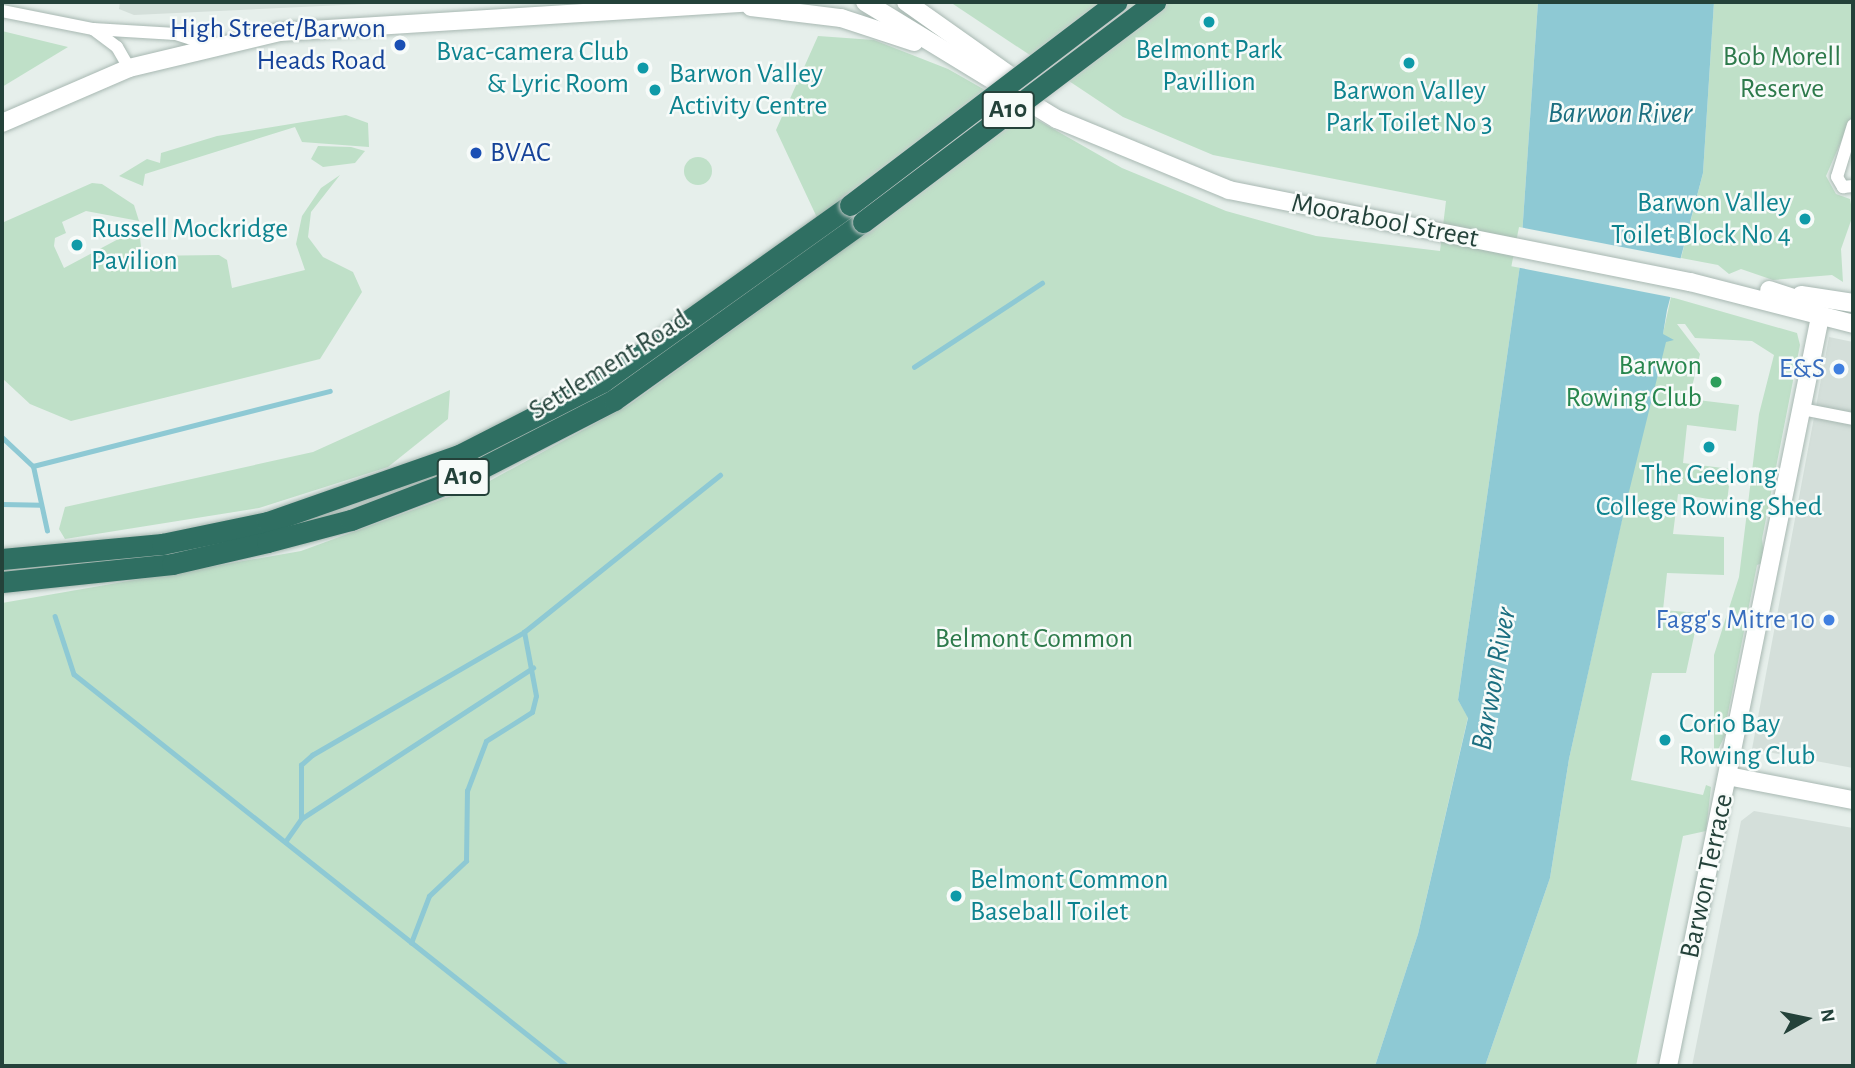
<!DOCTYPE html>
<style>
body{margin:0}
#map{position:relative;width:1855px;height:1068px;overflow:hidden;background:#e6efeb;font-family:"Alegreya Sans",sans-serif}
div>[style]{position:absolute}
.built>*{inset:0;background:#d4dfda}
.green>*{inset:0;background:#bfe0c8}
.round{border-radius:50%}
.water>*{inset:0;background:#8ec9d4}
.pier>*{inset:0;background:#e6efeb;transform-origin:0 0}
.stream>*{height:4.5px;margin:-2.25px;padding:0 2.25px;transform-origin:2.25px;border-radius:2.25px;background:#8ec9d4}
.roads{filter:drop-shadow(0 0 2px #a8b8b2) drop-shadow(0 0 2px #a8b8b2)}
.street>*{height:12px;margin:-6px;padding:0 6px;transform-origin:6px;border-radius:6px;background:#fff}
.secondary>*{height:18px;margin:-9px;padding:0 9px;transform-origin:9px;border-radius:9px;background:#fff}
.highway>*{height:21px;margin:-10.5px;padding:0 10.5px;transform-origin:10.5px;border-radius:10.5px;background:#2f6f62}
.bridges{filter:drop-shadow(0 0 2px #c2cac8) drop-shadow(0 0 2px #c2cac8)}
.highway-bridge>*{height:21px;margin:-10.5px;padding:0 10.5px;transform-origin:10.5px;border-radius:10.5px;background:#2f6f62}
.dots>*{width:19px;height:19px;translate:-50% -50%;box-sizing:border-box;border:4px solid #f7fbf9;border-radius:50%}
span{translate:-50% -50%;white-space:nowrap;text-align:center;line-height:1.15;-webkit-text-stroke:5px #f7fbf9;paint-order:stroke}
.shield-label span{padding:2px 5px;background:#f7fbf9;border:2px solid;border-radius:5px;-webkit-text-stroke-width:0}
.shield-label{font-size:26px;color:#24423a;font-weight:700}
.transit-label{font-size:28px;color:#164399}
.right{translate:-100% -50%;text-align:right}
.left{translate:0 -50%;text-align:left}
.culture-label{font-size:28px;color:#0d838f}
.park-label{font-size:28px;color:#2d7a4b}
.street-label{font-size:28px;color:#24423a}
.leisure-label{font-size:28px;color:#27864d}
.shop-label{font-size:28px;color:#366cbe}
.water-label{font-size:30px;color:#1c6f80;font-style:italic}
.frame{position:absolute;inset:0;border:4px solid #24423a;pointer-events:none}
.north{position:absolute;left:1771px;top:984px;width:70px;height:70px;-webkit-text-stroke:5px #f7fbf9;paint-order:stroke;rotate:81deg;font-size:19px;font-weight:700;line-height:28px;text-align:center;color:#24423a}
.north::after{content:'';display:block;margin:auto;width:24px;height:32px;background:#24423a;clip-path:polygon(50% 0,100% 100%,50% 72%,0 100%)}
</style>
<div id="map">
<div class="built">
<div style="clip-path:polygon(120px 2px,406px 2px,134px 15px,119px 9px)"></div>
<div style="clip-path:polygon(1829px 337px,1853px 342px,1853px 768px,1752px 749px)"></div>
<div style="clip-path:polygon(1754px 811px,1853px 828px,1853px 1066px,1692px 1066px,1741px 821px)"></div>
</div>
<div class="green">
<div style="clip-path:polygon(950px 2px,1538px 2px,1520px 265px,1458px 700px,1468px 717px,1418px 934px,1375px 1066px,2px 1066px,2px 603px,301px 551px,484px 484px,629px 405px,835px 256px,776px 130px,818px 36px,874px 40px,948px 69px,1122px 168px,1226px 211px,1316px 236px,1440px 251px,1446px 201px,1213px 155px,1123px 117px)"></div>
<div style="clip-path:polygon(1714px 2px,1853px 2px,1853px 114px,1826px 176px,1836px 194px,1850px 199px,1853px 215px,1841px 249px,1843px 282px,1832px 275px,1773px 280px,1741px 269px,1729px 274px,1718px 265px,1681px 258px,1703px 173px)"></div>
<div style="clip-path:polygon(2px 31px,68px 47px,2px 87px)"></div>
<div style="clip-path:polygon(346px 115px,368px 123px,369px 147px,302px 142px,295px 127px,145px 174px,143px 186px,119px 176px,147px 159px,160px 163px,161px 153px,217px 136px)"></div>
<div style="clip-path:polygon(318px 146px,351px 147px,365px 151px,355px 163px,323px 167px,311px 159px)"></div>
<div class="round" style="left:684px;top:157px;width:28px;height:28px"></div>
<div style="clip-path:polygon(340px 175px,311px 212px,308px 237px,323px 257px,353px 272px,362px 292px,320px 359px,71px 421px,30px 404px,2px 378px,4px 222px,92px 183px,102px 184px,134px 205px,139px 221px,86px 211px,62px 222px,66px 233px,55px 238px,54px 246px,64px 268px,139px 228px,142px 256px,219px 255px,227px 260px,232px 288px,305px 270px,296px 244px,302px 216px,321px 188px)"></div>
<div style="clip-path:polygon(1671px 297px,1797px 333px,1800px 345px,1762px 539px,1765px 562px,1757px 565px,1727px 718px,1731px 723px,1714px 758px,1714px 655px,1739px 577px,1759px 414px,1774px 355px,1752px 341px,1695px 338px,1685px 324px,1677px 324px,1700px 354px,1689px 399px,1739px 405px,1736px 431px,1687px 425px,1683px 463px,1731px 469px,1727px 502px,1678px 494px,1673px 534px,1724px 537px,1724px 575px,1667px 573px,1663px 610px,1699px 613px,1686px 673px,1652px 673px,1631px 780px,1703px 795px,1706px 785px,1711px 787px,1706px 831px,1683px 836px,1636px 1066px,1485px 1066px,1550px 878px,1569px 759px)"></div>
<div style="clip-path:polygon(450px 390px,448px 419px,388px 467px,259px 508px,65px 539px,59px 529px,65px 507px,313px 452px)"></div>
</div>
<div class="water">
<div style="clip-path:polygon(1538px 2px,1714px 2px,1703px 173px,1667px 310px,1663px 334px,1674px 340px,1666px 342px,1623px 516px,1569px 759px,1550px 878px,1485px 1066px,1375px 1066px,1418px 934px,1468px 718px,1458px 700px,1520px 265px)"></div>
</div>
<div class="pier">
<div style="left:1519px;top:227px;width:168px;height:40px;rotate:11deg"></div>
</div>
<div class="stream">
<div style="left:914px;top:367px;width:153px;rotate:-33.3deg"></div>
<div style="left:2px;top:437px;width:42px;rotate:43.1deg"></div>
<div style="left:2px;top:504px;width:39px;rotate:1deg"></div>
<div style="left:47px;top:531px;width:66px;rotate:-102.2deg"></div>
<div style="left:33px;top:466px;width:306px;rotate:-14.2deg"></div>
<div style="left:55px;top:616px;width:61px;rotate:71.9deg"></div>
<div style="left:74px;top:674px;width:630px;rotate:38.49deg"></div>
<div style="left:301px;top:819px;width:277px;rotate:-33.1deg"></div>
<div style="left:285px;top:842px;width:28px;rotate:-55deg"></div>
<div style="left:301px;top:819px;width:54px;rotate:-90deg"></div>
<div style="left:301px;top:765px;width:15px;rotate:-42deg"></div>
<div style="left:312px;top:755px;width:245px;rotate:-30.1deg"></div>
<div style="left:524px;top:632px;width:251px;rotate:-38.7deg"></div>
<div style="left:411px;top:943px;width:50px;rotate:-69deg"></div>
<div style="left:429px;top:896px;width:51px;rotate:-43.4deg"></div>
<div style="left:466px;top:861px;width:70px;rotate:-89.2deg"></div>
<div style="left:467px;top:791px;width:53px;rotate:-69.2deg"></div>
<div style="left:486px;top:741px;width:54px;rotate:-32.2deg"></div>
<div style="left:532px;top:712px;width:16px;rotate:-76deg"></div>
<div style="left:536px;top:696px;width:65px;rotate:-100.6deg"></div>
</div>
<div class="roads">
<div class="street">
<div style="left:2px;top:11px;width:93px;rotate:11.2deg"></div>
<div style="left:93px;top:29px;width:83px;rotate:3.4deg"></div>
<div style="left:176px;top:34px;width:36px;rotate:18deg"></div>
<div style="left:93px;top:29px;width:30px;rotate:37deg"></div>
<div style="left:117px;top:47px;width:24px;rotate:60deg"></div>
<div style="left:1853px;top:125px;width:54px;rotate:107.1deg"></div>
<div style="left:1837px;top:177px;width:12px;rotate:59deg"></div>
<div style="left:1843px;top:187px;width:10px;rotate:-6deg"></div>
<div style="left:1802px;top:409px;width:52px;rotate:11.1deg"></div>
</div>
<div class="secondary">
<div style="left:865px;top:2px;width:225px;rotate:31.4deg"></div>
<div style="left:1057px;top:119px;width:186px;rotate:22.4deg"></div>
<div style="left:1229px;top:190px;width:470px;rotate:11.3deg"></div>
<div style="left:1690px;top:282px;width:168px;rotate:14.4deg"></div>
<div style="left:906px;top:2px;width:147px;rotate:35.3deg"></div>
<div style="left:751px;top:7px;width:91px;rotate:7deg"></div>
<div style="left:841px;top:18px;width:77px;rotate:18.2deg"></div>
<div style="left:2px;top:123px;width:138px;rotate:-23.4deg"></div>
<div style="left:129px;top:68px;width:155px;rotate:-13.4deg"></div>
<div style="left:280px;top:32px;width:484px;rotate:-3.6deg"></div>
<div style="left:1801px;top:295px;width:53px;rotate:8.7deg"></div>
<div style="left:1728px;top:776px;width:127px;rotate:10.9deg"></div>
<div style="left:1668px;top:1066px;width:764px;rotate:-78.53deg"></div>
<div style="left:1820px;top:317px;width:15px;rotate:-122deg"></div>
<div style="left:1812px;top:304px;width:45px;rotate:-162deg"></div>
</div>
<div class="highway">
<div style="left:2px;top:559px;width:161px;rotate:-5.4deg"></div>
<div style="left:162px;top:544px;width:108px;rotate:-11.7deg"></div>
<div style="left:268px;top:522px;width:202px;rotate:-19.3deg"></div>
<div style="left:459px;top:455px;width:161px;rotate:-27deg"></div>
<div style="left:602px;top:382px;width:305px;rotate:-35.5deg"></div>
<div style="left:2px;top:582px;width:171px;rotate:-6deg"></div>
<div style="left:172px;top:564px;width:98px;rotate:-13deg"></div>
<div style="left:267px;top:542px;width:87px;rotate:-14.7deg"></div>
<div style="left:351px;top:520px;width:123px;rotate:-20.9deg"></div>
<div style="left:466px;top:476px;width:166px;rotate:-27.2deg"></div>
<div style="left:614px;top:400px;width:306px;rotate:-35.6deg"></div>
</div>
</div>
<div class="bridges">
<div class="highway-bridge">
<div style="left:850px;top:205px;width:335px;rotate:-37.3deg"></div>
<div style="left:863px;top:222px;width:366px;rotate:-37deg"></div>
</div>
</div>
<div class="dots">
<div style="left:1209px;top:22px;background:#0f9aa8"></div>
<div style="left:400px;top:45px;background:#1a4fb4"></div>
<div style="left:1409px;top:63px;background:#0f9aa8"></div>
<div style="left:643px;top:68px;background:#0f9aa8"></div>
<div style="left:655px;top:90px;background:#0f9aa8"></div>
<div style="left:476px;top:153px;background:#1a4fb4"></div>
<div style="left:1805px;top:219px;background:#0f9aa8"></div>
<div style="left:77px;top:245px;background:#0f9aa8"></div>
<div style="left:1839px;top:369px;background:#3f7fe0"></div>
<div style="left:1716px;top:382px;background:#2e9e5b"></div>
<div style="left:1709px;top:447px;background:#0f9aa8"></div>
<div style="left:1829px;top:620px;background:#3f7fe0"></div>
<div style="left:1665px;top:740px;background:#0f9aa8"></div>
<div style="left:956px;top:896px;background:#0f9aa8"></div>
</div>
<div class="shield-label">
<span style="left:1008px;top:110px">A10</span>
<span style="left:463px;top:477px">A10</span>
</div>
<div class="transit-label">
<span class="right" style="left:386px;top:45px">High Street/Barwon<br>Heads Road</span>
<span class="left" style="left:490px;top:153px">BVAC</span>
</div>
<div class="culture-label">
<span style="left:1209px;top:66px">Belmont Park<br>Pavillion</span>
<span class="right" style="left:629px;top:68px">Bvac-camera Club<br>&amp; Lyric Room</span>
<span class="left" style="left:669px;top:90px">Barwon Valley<br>Activity Centre</span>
<span style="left:1409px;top:107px">Barwon Valley<br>Park Toilet No 3</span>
<span class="right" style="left:1791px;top:219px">Barwon Valley<br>Toilet Block No 4</span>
<span class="left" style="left:91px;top:245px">Russell Mockridge<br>Pavilion</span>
<span style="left:1709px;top:491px">The Geelong<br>College Rowing Shed</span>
<span class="left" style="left:1679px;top:740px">Corio Bay<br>Rowing Club</span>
<span class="left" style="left:970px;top:896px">Belmont Common<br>Baseball Toilet</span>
</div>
<div class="park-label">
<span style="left:1782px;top:73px">Bob Morell<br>Reserve</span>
<span style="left:1034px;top:639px">Belmont Common</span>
</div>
<div class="street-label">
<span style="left:1385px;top:221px;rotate:11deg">Moorabool Street</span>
<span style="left:609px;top:365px;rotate:-32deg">Settlement Road</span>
<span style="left:1707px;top:876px;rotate:-78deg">Barwon Terrace</span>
</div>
<div class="leisure-label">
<span class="right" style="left:1702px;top:382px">Barwon<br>Rowing Club</span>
</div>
<div class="shop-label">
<span class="right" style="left:1825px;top:369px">E&amp;S</span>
<span class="right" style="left:1815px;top:620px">Fagg's Mitre 10</span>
</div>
<div class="water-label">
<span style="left:1620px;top:113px">Barwon River</span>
<span style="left:1494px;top:679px;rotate:-80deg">Barwon River</span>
</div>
<div class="frame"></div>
<div class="north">N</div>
</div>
